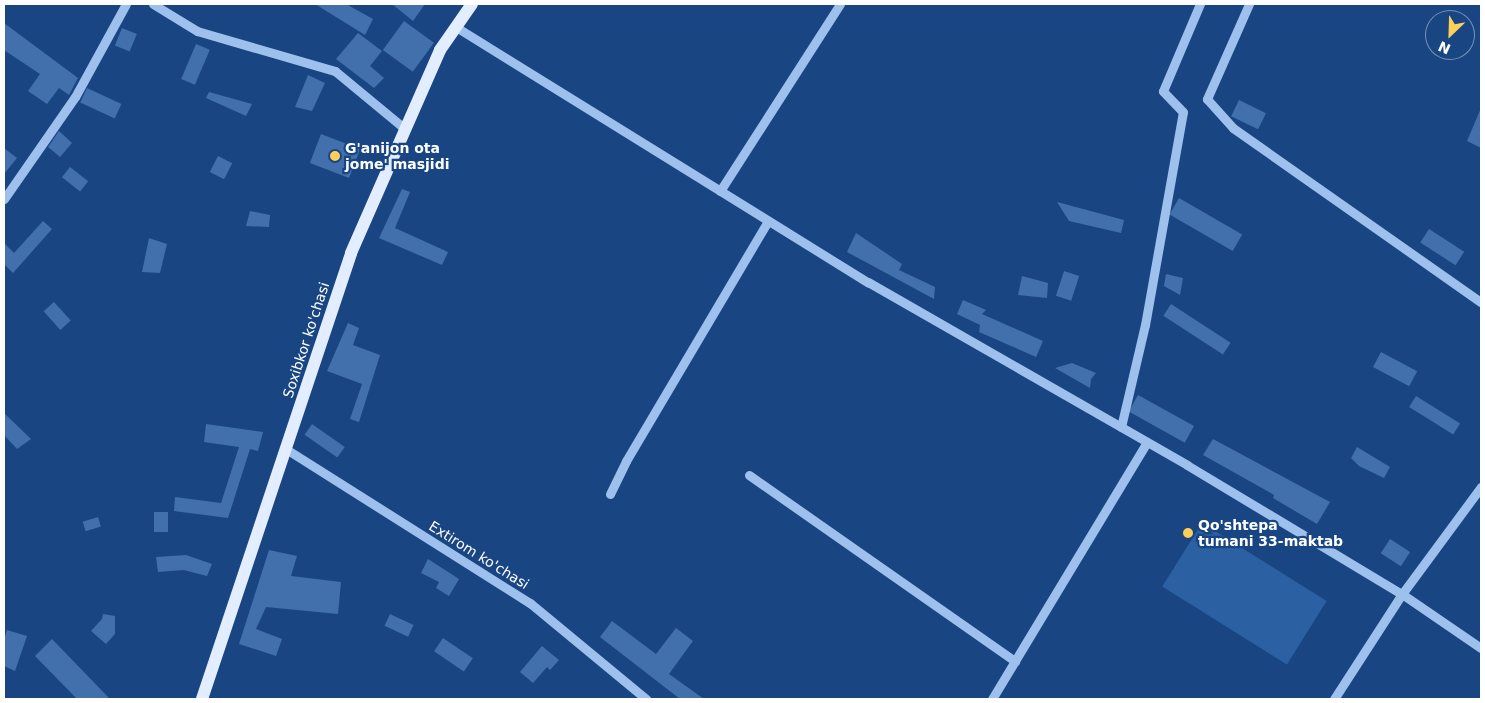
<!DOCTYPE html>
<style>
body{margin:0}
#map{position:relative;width:1485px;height:703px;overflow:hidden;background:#194683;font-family:"DejaVu Sans",sans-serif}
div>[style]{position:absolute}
.green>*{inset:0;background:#2b60a2;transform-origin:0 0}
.building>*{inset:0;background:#4170ac;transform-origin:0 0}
.minor>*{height:9px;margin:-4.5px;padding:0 4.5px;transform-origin:4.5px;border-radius:4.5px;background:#9dc0ec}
.major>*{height:12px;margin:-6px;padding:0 6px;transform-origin:6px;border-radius:6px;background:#e2edff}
.dots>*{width:14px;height:14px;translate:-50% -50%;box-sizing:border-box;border:2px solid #194683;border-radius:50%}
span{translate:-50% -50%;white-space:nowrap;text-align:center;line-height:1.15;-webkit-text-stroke:4.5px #194683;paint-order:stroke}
.poi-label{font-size:14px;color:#fff;font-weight:700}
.left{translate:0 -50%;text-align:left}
.street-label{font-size:14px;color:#fff}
.frame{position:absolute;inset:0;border:5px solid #fff;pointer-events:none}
.north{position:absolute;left:1425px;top:10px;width:50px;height:50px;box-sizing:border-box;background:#194683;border:1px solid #7590b5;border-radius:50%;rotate:204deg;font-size:14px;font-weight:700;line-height:20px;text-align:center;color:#fff}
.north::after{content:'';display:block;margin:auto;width:18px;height:22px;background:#ffd058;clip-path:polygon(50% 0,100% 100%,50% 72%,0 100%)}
</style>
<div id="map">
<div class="green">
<div style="left:1202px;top:523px;width:147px;height:75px;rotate:32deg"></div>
</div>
<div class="building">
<div style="clip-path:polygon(315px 4px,346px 4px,373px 19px,365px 35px)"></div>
<div style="clip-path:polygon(392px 4px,425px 4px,413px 21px)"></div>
<div style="left:404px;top:21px;width:37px;height:36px;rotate:36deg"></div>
<div style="clip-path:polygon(4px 23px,78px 78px,69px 95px,59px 88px,47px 104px,28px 91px,40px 74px,4px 50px)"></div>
<div style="left:122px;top:28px;width:16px;height:19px;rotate:22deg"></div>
<div style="clip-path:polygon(358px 33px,382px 51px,370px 66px,384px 78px,374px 88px,336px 59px)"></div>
<div style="left:196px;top:44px;width:15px;height:38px;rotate:23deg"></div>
<div style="clip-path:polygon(308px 75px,325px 83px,312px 111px,295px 107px)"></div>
<div style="left:87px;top:88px;width:38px;height:16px;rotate:25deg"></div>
<div style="clip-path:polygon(209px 92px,252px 104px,246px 116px,206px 98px)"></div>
<div style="left:1239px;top:100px;width:30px;height:18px;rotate:26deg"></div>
<div style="clip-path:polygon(1481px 108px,1481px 148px,1467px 141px)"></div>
<div style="clip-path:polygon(59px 131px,72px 143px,60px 157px,48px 147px)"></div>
<div style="left:321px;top:134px;width:42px;height:31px;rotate:21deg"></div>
<div style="clip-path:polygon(4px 148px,17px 158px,4px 174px)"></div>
<div style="left:218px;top:156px;width:16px;height:18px;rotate:27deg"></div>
<div style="left:70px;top:167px;width:23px;height:13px;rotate:38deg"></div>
<div style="clip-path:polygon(402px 189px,410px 192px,395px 228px,448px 252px,442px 265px,379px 238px)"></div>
<div style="left:1179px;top:198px;width:73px;height:19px;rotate:30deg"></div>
<div style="clip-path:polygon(1057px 202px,1124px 220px,1121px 233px,1069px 221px)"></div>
<div style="clip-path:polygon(250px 211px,270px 215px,269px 227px,246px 226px)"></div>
<div style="clip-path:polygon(43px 221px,52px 229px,13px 273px,4px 264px,4px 243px,14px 253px)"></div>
<div style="left:1429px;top:229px;width:42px;height:16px;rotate:33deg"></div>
<div style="clip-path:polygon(856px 233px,902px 264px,899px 270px,935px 287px,934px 299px,847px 252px)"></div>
<div style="clip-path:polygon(149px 238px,167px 244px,160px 273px,142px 272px)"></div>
<div style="left:1064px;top:271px;width:16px;height:26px;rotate:18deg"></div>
<div style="clip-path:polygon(1166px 274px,1183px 278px,1180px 295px,1164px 286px)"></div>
<div style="clip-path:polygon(1022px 276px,1048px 283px,1047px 298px,1018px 295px)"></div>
<div style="clip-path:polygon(963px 300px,986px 310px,982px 314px,1043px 341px,1036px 357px,979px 332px,980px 325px,957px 314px)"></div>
<div style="left:54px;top:302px;width:25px;height:14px;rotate:48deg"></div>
<div style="left:1171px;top:304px;width:71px;height:14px;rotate:33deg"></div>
<div style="clip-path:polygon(348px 323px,359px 328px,353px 345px,380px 355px,359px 422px,350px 419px,362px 384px,327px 371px)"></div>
<div style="left:1381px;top:352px;width:41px;height:17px;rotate:28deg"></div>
<div style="clip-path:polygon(1072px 363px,1096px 373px,1091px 379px,1090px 388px,1055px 368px)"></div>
<div style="left:1138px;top:395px;width:64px;height:19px;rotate:29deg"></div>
<div style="left:1416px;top:396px;width:52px;height:13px;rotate:32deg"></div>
<div style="clip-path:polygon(4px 413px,31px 439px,17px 449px,4px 435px)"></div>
<div style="clip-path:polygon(206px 424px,263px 432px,258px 451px,250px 449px,228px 518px,174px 511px,175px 497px,221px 503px,239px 447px,204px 442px)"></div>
<div style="left:312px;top:424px;width:40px;height:13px;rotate:35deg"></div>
<div style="clip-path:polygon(1213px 439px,1330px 502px,1317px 524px,1273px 498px,1274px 495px,1203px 455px)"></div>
<div style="clip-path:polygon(1357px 447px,1390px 467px,1384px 478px,1359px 466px,1351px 458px)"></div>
<div style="left:154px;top:512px;width:14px;height:20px"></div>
<div style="left:98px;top:517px;width:10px;height:16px;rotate:73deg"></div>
<div style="left:1390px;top:539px;width:24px;height:17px;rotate:33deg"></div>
<div style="clip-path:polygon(269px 550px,297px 556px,291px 576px,341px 582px,338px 614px,266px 607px,256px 629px,282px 639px,276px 656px,239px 644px)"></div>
<div style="clip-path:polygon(186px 555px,212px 564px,207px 576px,184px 570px,158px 572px,156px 557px)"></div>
<div style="clip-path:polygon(428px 559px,459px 579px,449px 596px,436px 588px,439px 582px,421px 573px)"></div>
<div style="clip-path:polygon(103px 614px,115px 616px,115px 634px,106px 644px,91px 631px,102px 619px)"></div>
<div style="left:390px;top:614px;width:26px;height:13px;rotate:25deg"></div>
<div style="clip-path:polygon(612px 621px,656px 654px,676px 628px,693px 641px,669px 674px,704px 699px,680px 699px,600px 637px)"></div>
<div style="clip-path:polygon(7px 630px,27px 636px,15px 671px,4px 666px,4px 639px)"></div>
<div style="left:443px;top:638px;width:36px;height:16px;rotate:34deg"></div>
<div style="clip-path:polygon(52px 639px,110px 699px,77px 699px,35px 656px)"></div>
<div style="clip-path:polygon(542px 646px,559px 660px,550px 670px,547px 667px,533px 683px,520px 672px)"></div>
</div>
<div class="minor">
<div style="left:153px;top:4px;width:52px;rotate:31.5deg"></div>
<div style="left:197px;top:31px;width:144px;rotate:16.2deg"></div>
<div style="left:335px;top:71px;width:91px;rotate:39.6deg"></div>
<div style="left:1249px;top:4px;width:104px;rotate:113.9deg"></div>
<div style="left:1207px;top:99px;width:39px;rotate:48deg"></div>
<div style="left:1233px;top:128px;width:303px;rotate:35.1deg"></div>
<div style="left:456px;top:27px;width:485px;rotate:31.8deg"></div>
<div style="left:868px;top:282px;width:368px;rotate:29.8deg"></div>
<div style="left:1187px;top:465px;width:251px;rotate:31deg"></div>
<div style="left:1402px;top:594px;width:96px;rotate:34.4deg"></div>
<div style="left:720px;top:191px;width:222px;rotate:-57.3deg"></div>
<div style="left:4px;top:199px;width:124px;rotate:-55.2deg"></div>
<div style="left:75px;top:97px;width:106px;rotate:-61.3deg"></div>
<div style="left:1121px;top:427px;width:105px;rotate:-76.8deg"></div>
<div style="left:1145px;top:325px;width:216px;rotate:-79.9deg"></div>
<div style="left:1183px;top:112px;width:29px;rotate:-134deg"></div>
<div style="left:1163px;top:91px;width:95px;rotate:-67deg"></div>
<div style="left:286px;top:449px;width:289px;rotate:32.3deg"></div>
<div style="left:530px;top:603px;width:151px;rotate:39.6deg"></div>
<div style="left:749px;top:475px;width:325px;rotate:35deg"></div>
<div style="left:610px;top:494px;width:37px;rotate:-64deg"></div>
<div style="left:626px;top:461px;width:279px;rotate:-59.4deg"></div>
<div style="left:992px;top:699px;width:300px;rotate:-58.9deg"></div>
<div style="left:1334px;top:699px;width:125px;rotate:-57.1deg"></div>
<div style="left:1402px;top:594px;width:133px;rotate:-53.6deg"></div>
</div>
<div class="major">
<div style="left:202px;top:699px;width:470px;rotate:-71.5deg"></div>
<div style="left:351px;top:253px;width:222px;rotate:-66.3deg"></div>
<div style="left:440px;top:50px;width:56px;rotate:-55.2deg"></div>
</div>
<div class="dots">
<div style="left:335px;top:156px;background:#ffd058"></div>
<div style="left:1188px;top:533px;background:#ffd058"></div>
</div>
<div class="poi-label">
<span class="left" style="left:345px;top:156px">G'anijon ota<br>jome' masjidi</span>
<span class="left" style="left:1198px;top:533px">Qo'shtepa<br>tumani 33-maktab</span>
</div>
<div class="street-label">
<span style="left:306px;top:340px;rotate:-72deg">Soxibkor ko'chasi</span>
<span style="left:479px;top:555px;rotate:32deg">Extirom ko'chasi</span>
</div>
<div class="frame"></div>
<div class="north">N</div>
</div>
